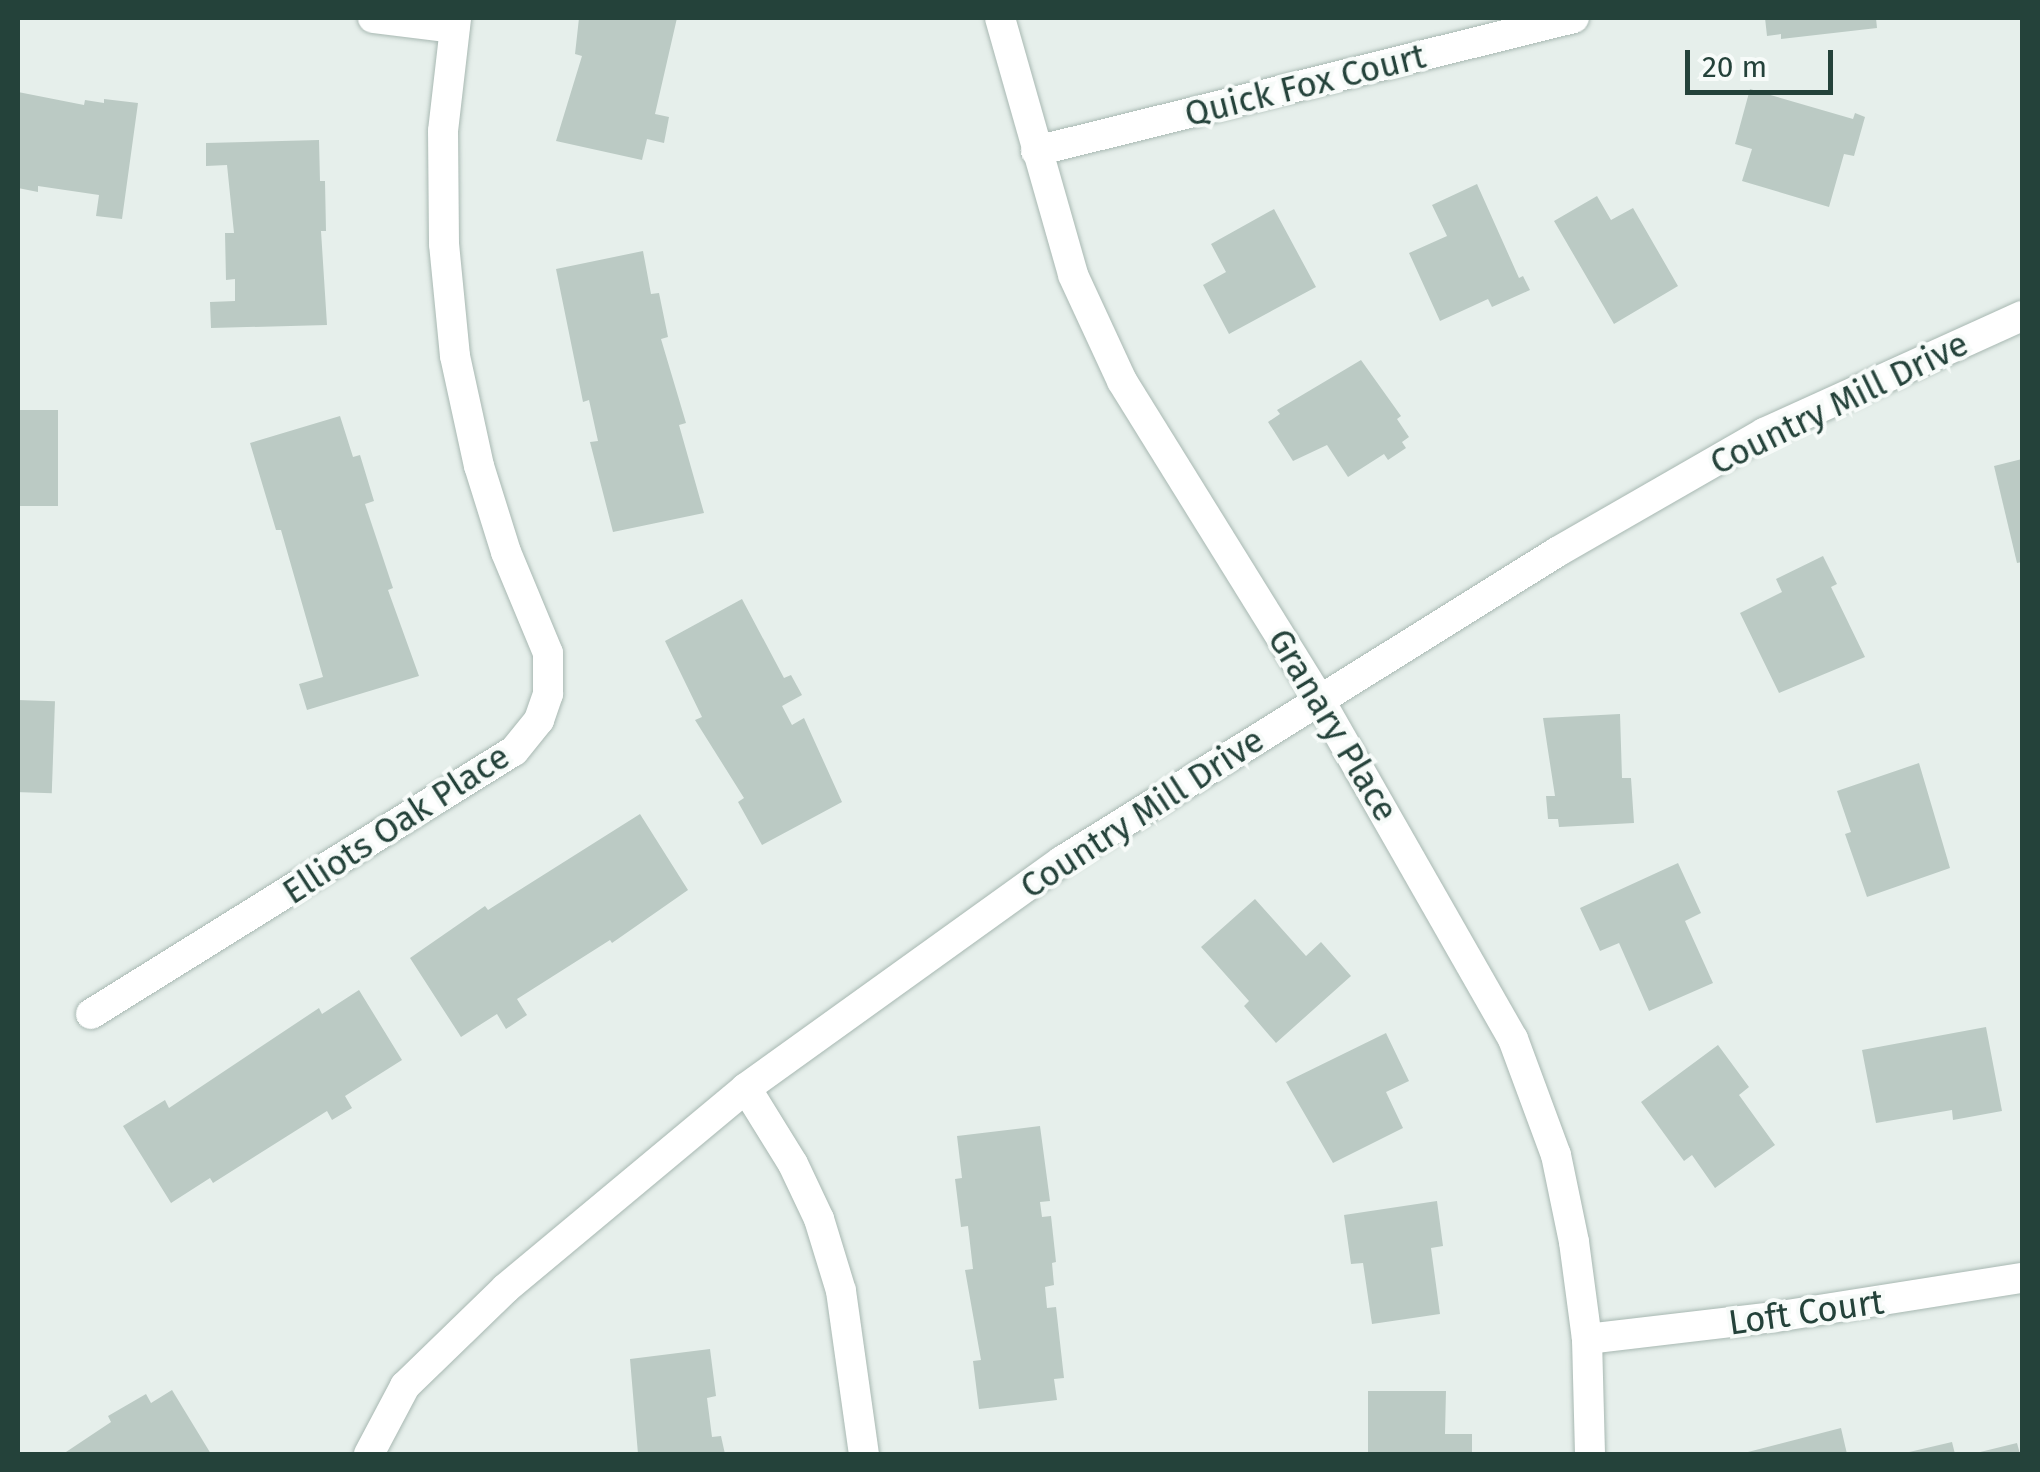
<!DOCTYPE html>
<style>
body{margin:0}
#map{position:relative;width:2040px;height:1472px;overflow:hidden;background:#e6efeb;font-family:"Fira Sans",sans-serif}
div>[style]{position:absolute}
.building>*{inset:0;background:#bbcac4;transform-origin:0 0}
.roads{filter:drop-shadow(0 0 2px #a8b8b2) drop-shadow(0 0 2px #a8b8b2)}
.minor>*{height:30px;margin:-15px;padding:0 15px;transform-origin:15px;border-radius:15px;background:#fff}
span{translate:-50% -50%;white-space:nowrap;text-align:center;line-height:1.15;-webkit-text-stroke:8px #f7fbf9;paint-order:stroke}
.street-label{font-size:35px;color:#24423a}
.frame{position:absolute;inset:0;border:20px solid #24423a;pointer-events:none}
.scale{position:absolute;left:1685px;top:50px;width:148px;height:45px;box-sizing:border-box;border:5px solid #24423a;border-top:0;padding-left:12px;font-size:30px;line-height:35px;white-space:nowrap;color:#24423a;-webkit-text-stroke:8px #f7fbf9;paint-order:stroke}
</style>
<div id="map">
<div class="building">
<div style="clip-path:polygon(579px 18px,677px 18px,655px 114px,669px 117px,664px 143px,647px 139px,642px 160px,556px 141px,582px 56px,575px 54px)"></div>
<div style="clip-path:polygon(1765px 18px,1876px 18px,1877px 28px,1781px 39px,1781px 34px,1767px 36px)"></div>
<div style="clip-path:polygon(1750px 89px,1853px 119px,1855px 113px,1865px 117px,1854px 156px,1844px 154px,1829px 207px,1742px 181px,1752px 149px,1735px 144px)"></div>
<div style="clip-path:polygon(18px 92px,84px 105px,85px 100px,104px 103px,104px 99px,138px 103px,122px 219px,96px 216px,99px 195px,38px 186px,38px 192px,18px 188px)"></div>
<div style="clip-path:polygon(319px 140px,320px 181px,325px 181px,326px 231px,321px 231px,327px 325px,211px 328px,210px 302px,235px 301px,235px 279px,226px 280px,225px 233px,234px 233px,227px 165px,206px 166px,206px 143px)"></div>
<div style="clip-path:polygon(1477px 184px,1519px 278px,1523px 276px,1530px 290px,1492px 307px,1488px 299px,1440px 321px,1409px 253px,1447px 236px,1432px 205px)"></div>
<div style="clip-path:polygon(1597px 196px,1611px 220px,1633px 208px,1678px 286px,1614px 324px,1554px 221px)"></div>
<div style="clip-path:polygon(1274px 209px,1316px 287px,1229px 334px,1203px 285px,1226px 272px,1211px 244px)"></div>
<div style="clip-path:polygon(643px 251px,651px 294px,659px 293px,668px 337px,661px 339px,686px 423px,679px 425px,704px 513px,613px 532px,590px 442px,598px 441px,589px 400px,583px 402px,556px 269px)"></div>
<div style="clip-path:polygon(1361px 360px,1401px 416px,1397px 419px,1409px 437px,1402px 442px,1406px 448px,1388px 460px,1384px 454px,1348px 477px,1327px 445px,1293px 461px,1268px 422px,1280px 414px,1277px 410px)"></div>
<div style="left:18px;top:410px;width:40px;height:96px"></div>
<div style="clip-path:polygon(340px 416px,353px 457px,360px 455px,374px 501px,365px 504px,393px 588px,388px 590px,419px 676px,307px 710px,299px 684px,323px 677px,281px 530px,276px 530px,250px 443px)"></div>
<div style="clip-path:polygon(2022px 459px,2022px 562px,2017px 563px,1994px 466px)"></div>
<div style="clip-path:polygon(1823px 556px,1837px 584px,1831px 587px,1865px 657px,1779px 693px,1740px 613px,1782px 592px,1776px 579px)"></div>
<div style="clip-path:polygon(742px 599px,784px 678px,791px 675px,802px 695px,782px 706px,792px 725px,804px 718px,842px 802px,762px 845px,738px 802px,744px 798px,695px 720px,702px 717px,665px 641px)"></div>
<div style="left:18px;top:700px;width:37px;height:92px;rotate:2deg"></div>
<div style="clip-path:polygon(1620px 714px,1622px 778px,1631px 778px,1634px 823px,1559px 827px,1558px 819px,1548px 819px,1546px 796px,1555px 796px,1543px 718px)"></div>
<div style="clip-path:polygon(1919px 763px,1950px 868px,1867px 897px,1845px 834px,1851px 832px,1837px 791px)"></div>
<div style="clip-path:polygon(640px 814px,688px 890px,612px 943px,610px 940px,517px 999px,527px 1015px,506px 1029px,497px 1014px,461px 1037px,410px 958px,485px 906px,488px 910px)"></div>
<div style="clip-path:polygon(1678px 863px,1701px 913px,1685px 921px,1713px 983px,1649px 1011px,1619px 943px,1600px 951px,1580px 908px)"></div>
<div style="clip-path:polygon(1255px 899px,1306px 956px,1321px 942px,1351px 976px,1276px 1043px,1244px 1006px,1249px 1001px,1201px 947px)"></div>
<div style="clip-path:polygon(359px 990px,402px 1060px,345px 1096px,352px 1108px,332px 1120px,327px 1111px,213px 1183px,210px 1178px,171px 1203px,123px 1126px,165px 1100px,169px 1108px,319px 1008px,322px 1014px)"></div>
<div style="clip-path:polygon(1986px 1027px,2002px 1111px,1953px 1120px,1952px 1110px,1876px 1123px,1862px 1050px)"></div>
<div style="clip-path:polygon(1386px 1033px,1409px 1081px,1386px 1092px,1403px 1128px,1333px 1163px,1286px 1082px)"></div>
<div style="clip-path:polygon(1718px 1045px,1749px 1087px,1739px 1095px,1775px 1145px,1715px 1188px,1692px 1155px,1684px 1161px,1641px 1102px)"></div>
<div style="clip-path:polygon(1040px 1126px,1050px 1201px,1040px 1202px,1042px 1217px,1051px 1216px,1056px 1262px,1052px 1263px,1054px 1285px,1045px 1287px,1047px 1308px,1056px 1307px,1064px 1378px,1054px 1379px,1057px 1400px,979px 1409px,973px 1361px,981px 1360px,965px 1270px,973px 1269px,968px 1226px,961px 1227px,955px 1179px,962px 1178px,957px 1136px)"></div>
<div style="clip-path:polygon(1437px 1201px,1443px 1246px,1431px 1248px,1440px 1314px,1372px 1324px,1363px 1263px,1351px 1264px,1344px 1215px)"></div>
<div style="clip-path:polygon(710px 1349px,716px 1396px,707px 1398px,712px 1437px,721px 1436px,725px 1454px,638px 1454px,630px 1359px)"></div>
<div style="clip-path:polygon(172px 1390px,211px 1454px,63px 1454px,111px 1422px,108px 1416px,146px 1394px,151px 1403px)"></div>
<div style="clip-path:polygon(1368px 1391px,1446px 1391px,1445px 1434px,1472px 1434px,1472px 1454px,1368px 1454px)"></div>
<div style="clip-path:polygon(1841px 1428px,1847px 1454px,1744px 1454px,1744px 1453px)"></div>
<div style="clip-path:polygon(1952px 1442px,1955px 1454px,1905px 1454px,1905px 1453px)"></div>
<div style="clip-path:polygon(2017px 1443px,2020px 1454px,1976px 1454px,1976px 1453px)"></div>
</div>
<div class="roads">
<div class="minor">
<div style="left:373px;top:18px;width:82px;rotate:7deg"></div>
<div style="left:1000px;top:18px;width:267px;rotate:74.1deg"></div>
<div style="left:1073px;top:275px;width:117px;rotate:65.2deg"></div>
<div style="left:1122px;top:381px;width:374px;rotate:58.2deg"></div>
<div style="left:1319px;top:699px;width:391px;rotate:60.3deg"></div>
<div style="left:1513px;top:1039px;width:124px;rotate:69.7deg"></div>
<div style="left:1556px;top:1155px;width:89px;rotate:78.3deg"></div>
<div style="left:1574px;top:1242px;width:98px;rotate:82.4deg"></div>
<div style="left:1587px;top:1339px;width:115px;rotate:88.5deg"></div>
<div style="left:1036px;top:151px;width:554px;rotate:-13.89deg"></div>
<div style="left:91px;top:1014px;width:498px;rotate:-31.9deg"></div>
<div style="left:514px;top:751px;width:40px;rotate:-51deg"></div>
<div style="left:539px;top:720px;width:28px;rotate:-71deg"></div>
<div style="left:548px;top:694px;width:41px;rotate:-90deg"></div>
<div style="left:548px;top:653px;width:109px;rotate:-112.6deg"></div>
<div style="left:506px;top:552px;width:90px;rotate:-107.4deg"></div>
<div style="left:479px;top:466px;width:113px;rotate:-102.3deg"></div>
<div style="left:455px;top:356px;width:113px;rotate:-95.6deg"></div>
<div style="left:444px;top:244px;width:113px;rotate:-90.5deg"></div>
<div style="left:443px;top:131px;width:114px;rotate:-83.4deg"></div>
<div style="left:746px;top:1088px;width:89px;rotate:58.3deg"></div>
<div style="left:793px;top:1164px;width:61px;rotate:64.7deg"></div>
<div style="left:819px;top:1219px;width:75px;rotate:73deg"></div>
<div style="left:841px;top:1291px;width:165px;rotate:82deg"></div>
<div style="left:1587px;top:1339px;width:189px;rotate:-6.7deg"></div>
<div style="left:1775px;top:1317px;width:250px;rotate:-9deg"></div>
<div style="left:369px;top:1454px;width:77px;rotate:-62.1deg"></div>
<div style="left:405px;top:1386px;width:141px;rotate:-44.1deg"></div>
<div style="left:506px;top:1288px;width:312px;rotate:-39.8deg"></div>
<div style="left:746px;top:1088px;width:389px;rotate:-35.7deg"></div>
<div style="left:1062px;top:861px;width:584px;rotate:-31.97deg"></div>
<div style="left:1557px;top:552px;width:239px;rotate:-29.9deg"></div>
<div style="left:1764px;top:433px;width:283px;rotate:-24.4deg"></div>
</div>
</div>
<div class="street-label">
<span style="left:1305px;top:85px;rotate:-14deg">Quick Fox Court</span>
<span style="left:1839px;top:403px;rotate:-26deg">Country Mill Drive</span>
<span style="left:1333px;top:725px;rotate:59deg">Granary Place</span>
<span style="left:1142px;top:813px;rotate:-33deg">Country Mill Drive</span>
<span style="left:396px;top:824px;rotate:-33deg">Elliots Oak Place</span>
<span style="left:1806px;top:1312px;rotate:-8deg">Loft Court</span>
</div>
<div class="frame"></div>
<div class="scale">20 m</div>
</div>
